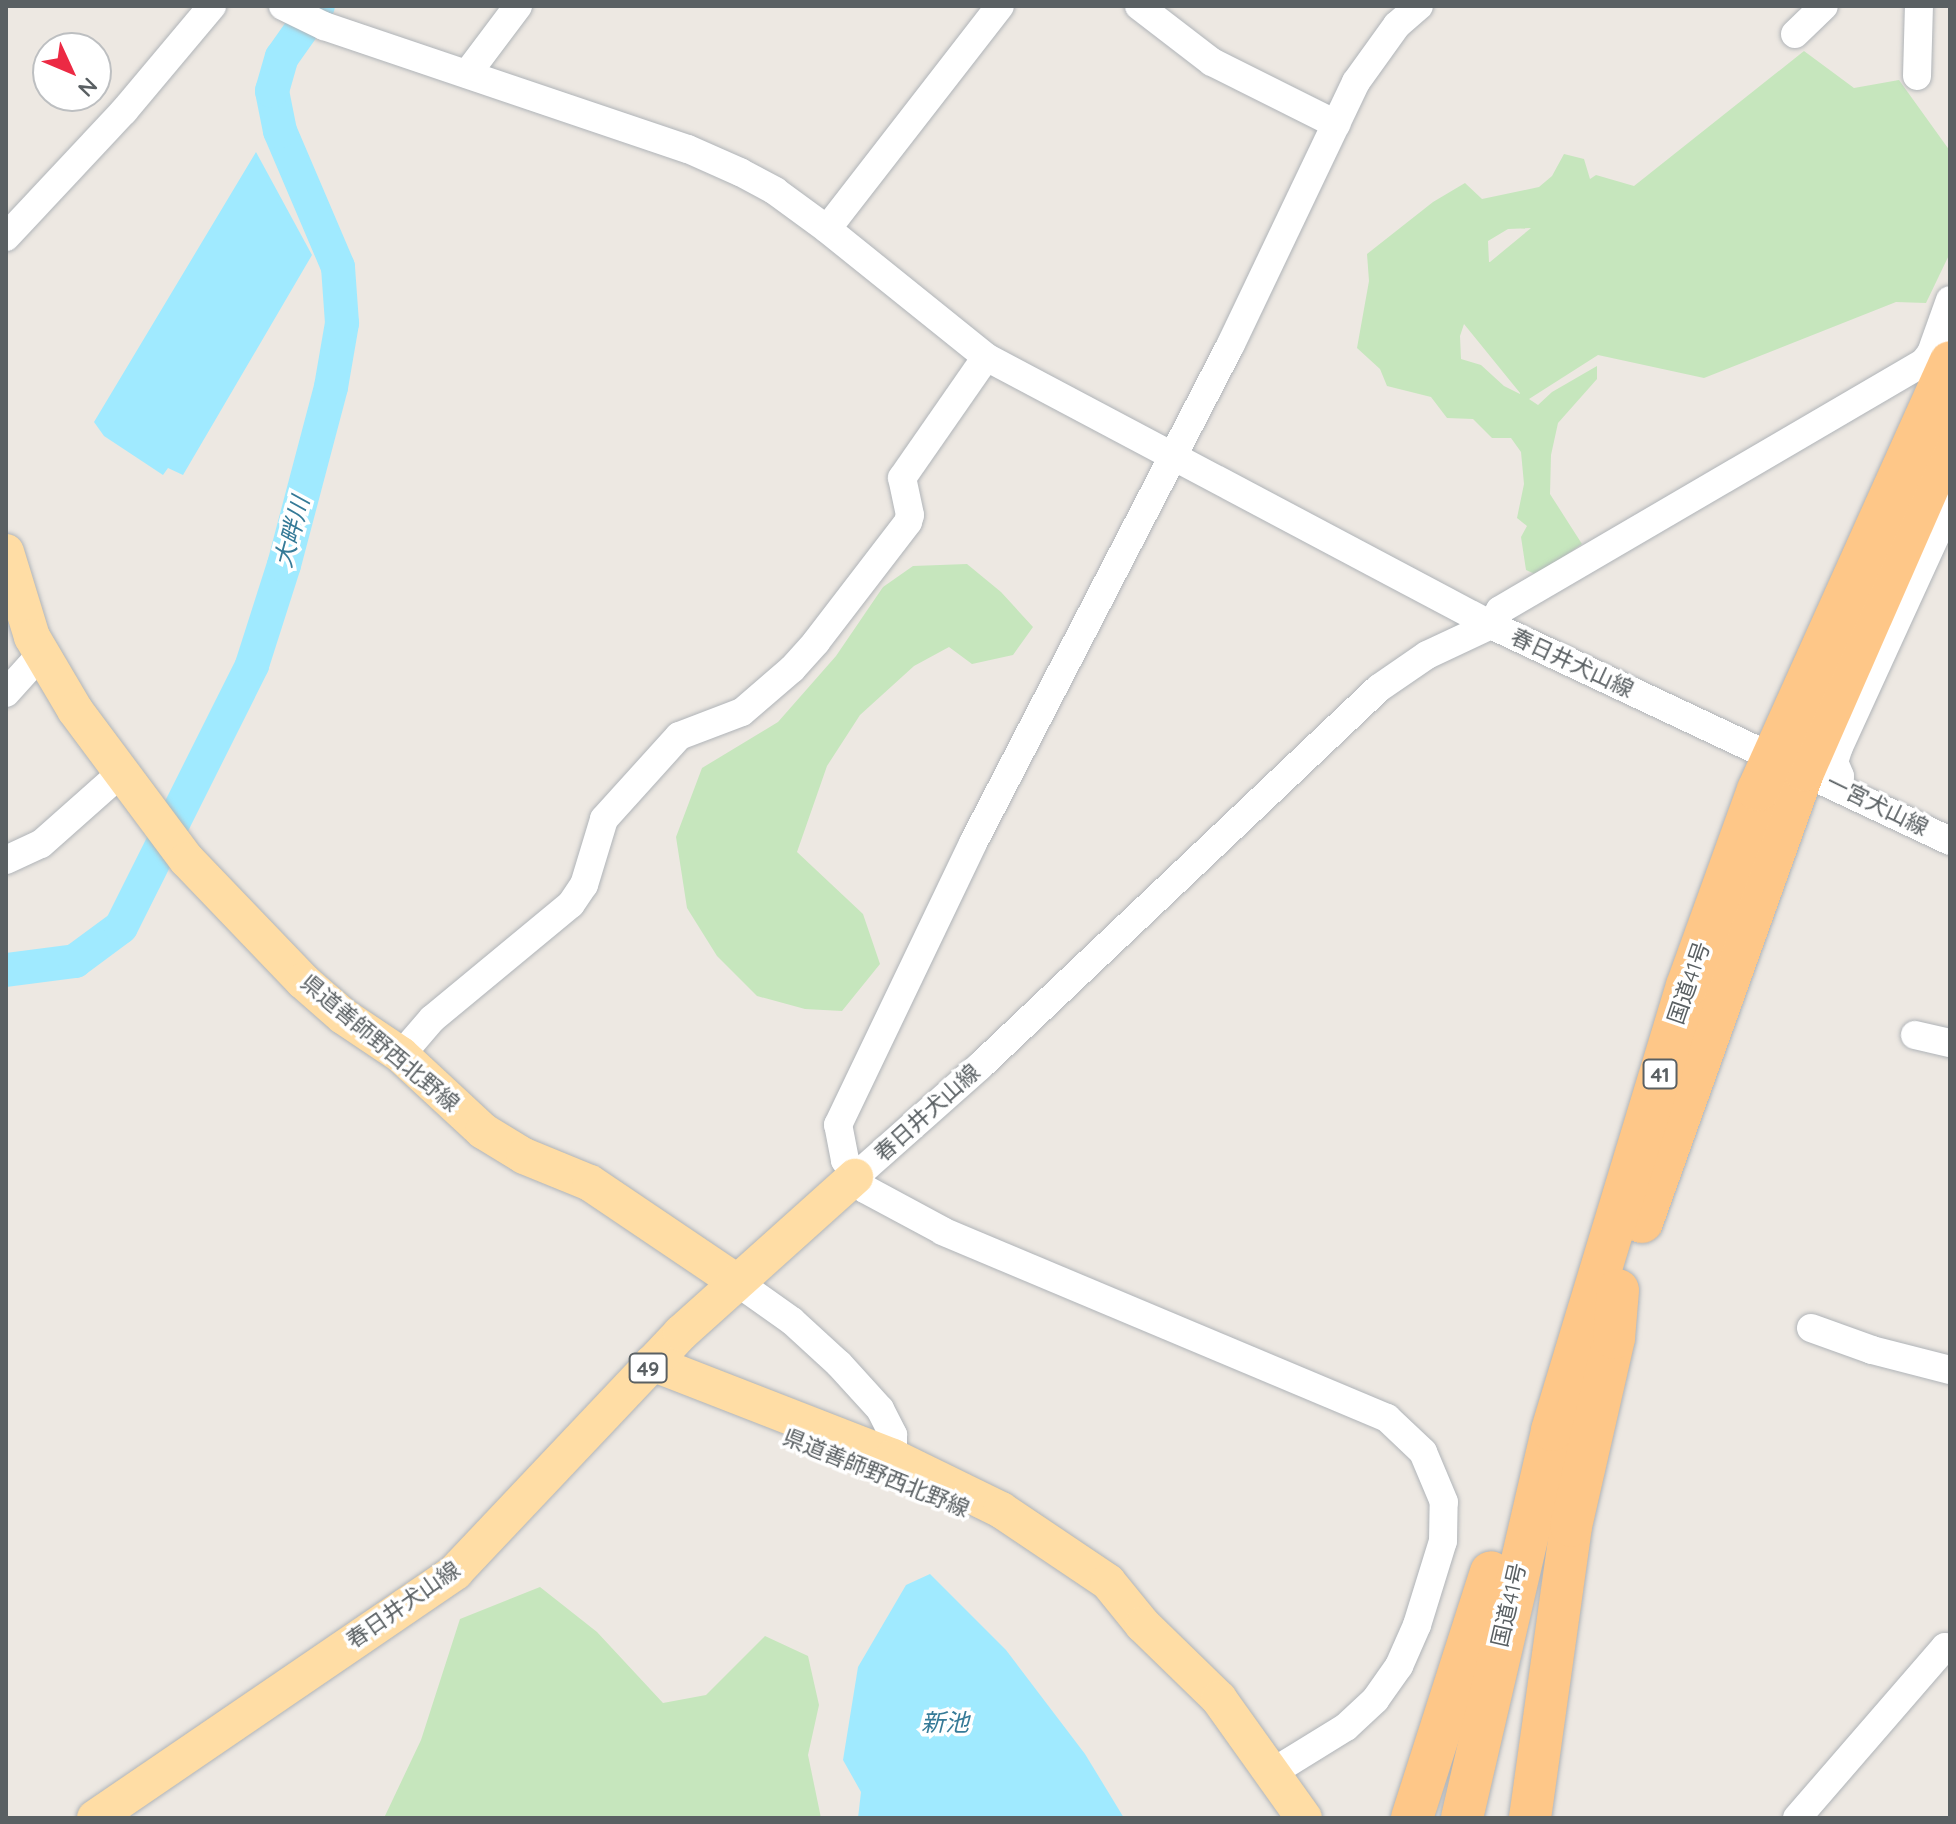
<!DOCTYPE html>
<meta charset="utf-8">
<style>
body{margin:0}
#map{position:relative;width:1956px;height:1824px;overflow:hidden;background:#ede8e2;font-family:Quicksand,"Noto Sans JP",sans-serif}
div>[style]{position:absolute}
.green>*{inset:0;background:#c6e6bd}
.water>*{inset:0;background:#a0eaff}
.river>*{height:34px;margin:-17px;padding:0 17px;transform-origin:17px;border-radius:17px;background:#a0eaff}
.roads{filter:drop-shadow(0 0 2px #b0b4b8) drop-shadow(0 0 2px #b0b4b8)}
.minor>*{height:28px;margin:-14px;padding:0 14px;transform-origin:14px;border-radius:14px;background:#fff}
.major>*{height:36px;margin:-18px;padding:0 18px;transform-origin:18px;border-radius:18px;background:#ffdda5}
.highway>*{height:42px;margin:-21px;padding:0 21px;transform-origin:21px;border-radius:21px;background:#fec788}
span{translate:-50% -50%;white-space:nowrap;text-align:center;line-height:1.15;-webkit-text-stroke:7px #fff;paint-order:stroke}
.shield-label span{padding:2px 6px;background:#fff;border:2px solid;border-radius:6px;-webkit-text-stroke-width:0}
.shield-label{font-size:20px;color:#5a6063;font-weight:700}
.street-label{font-size:22px;color:#5a6063}
.water-label{font-size:24px;color:#357a97;font-style:italic}
.frame{position:absolute;inset:0;border:8px solid #5a6063;pointer-events:none}
.north{position:absolute;left:32px;top:32px;width:80px;height:80px;box-sizing:border-box;background:#fff;border:2px solid #bdbfc1;border-radius:50%;rotate:134deg;font-size:22px;font-weight:700;line-height:32px;text-align:center;color:#5a6063}
.north::after{content:'';display:block;margin:auto;width:28px;height:36px;background:#ec2a44;clip-path:polygon(50% 0,100% 100%,50% 72%,0 100%)}
</style>
<div id="map">
<div class="green">
<div style="clip-path:polygon(evenodd,1804px 51px,1854px 88px,1899px 80px,1950px 151px,1950px 253px,1926px 303px,1896px 302px,1704px 378px,1598px 355px,1529px 399px,1538px 405px,1552px 392px,1597px 366px,1597px 379px,1558px 423px,1551px 455px,1550px 494px,1582px 544px,1537px 575px,1526px 570px,1521px 537px,1527px 526px,1517px 518px,1524px 484px,1521px 452px,1511px 438px,1492px 438px,1473px 419px,1447px 418px,1431px 397px,1387px 386px,1380px 369px,1357px 348px,1369px 281px,1367px 254px,1433px 202px,1465px 183px,1482px 199px,1539px 187px,1552px 176px,1564px 154px,1584px 159px,1590px 179px,1596px 175px,1634px 186px,1804px 51px,1531px 228px,1490px 262px,1489px 262px,1488px 241px,1508px 229px,1531px 228px,1804px 51px,1464px 324px,1520px 393px,1520px 394px,1504px 386px,1481px 365px,1461px 359px,1460px 336px,1464px 324px)"></div>
<div style="clip-path:polygon(967px 564px,1001px 592px,1033px 627px,1013px 655px,972px 664px,949px 647px,914px 666px,860px 715px,827px 766px,797px 852px,863px 914px,880px 964px,842px 1011px,805px 1009px,757px 996px,717px 956px,687px 908px,676px 837px,702px 768px,778px 722px,836px 656px,883px 587px,913px 566px)"></div>
<div style="clip-path:polygon(540px 1587px,597px 1632px,663px 1703px,706px 1695px,765px 1636px,808px 1656px,819px 1705px,808px 1755px,821px 1818px,384px 1818px,421px 1740px,460px 1619px)"></div>
</div>
<div class="water">
<div style="clip-path:polygon(256px 152px,312px 255px,183px 475px,168px 468px,163px 475px,104px 436px,94px 422px)"></div>
<div style="clip-path:polygon(930px 1574px,1006px 1650px,1085px 1754px,1124px 1818px,858px 1818px,861px 1792px,843px 1760px,858px 1667px,906px 1585px)"></div>
</div>
<div class="river">
<div style="left:6px;top:970px;width:70px;rotate:-7.4deg"></div>
<div style="left:75px;top:961px;width:57px;rotate:-36.5deg"></div>
<div style="left:121px;top:927px;width:293px;rotate:-63.4deg"></div>
<div style="left:252px;top:665px;width:105px;rotate:-72.3deg"></div>
<div style="left:284px;top:565px;width:184px;rotate:-75.2deg"></div>
<div style="left:331px;top:387px;width:65px;rotate:-80.2deg"></div>
<div style="left:342px;top:323px;width:56px;rotate:-94.1deg"></div>
<div style="left:338px;top:267px;width:148px;rotate:-113.1deg"></div>
<div style="left:280px;top:131px;width:41px;rotate:-101.3deg"></div>
<div style="left:272px;top:91px;width:35px;rotate:-74deg"></div>
<div style="left:282px;top:57px;width:62px;rotate:-54.8deg"></div>
</div>
<div class="roads">
<div class="minor">
<div style="left:283px;top:6px;width:46px;rotate:26deg"></div>
<div style="left:324px;top:26px;width:384px;rotate:18.7deg"></div>
<div style="left:688px;top:149px;width:57px;rotate:23.9deg"></div>
<div style="left:740px;top:172px;width:40px;rotate:28deg"></div>
<div style="left:775px;top:191px;width:64px;rotate:36.2deg"></div>
<div style="left:827px;top:229px;width:204px;rotate:38.8deg"></div>
<div style="left:986px;top:357px;width:572px;rotate:27.95deg"></div>
<div style="left:1491px;top:625px;width:17px;rotate:-59deg"></div>
<div style="left:1500px;top:610px;width:491px;rotate:-30.3deg"></div>
<div style="left:1924px;top:362px;width:11px;rotate:-52deg"></div>
<div style="left:1931px;top:353px;width:56px;rotate:-70.3deg"></div>
<div style="left:1139px;top:6px;width:92px;rotate:37.5deg"></div>
<div style="left:1212px;top:62px;width:139px;rotate:26.6deg"></div>
<div style="left:1795px;top:34px;width:40px;rotate:-44deg"></div>
<div style="left:467px;top:74px;width:85px;rotate:-53.1deg"></div>
<div style="left:1917px;top:76px;width:70px;rotate:-88.4deg"></div>
<div style="left:827px;top:229px;width:282px;rotate:-52.2deg"></div>
<div style="left:6px;top:237px;width:173px;rotate:-46.9deg"></div>
<div style="left:124px;top:111px;width:137px;rotate:-50deg"></div>
<div style="left:6px;top:693px;width:52px;rotate:-48.1deg"></div>
<div style="left:1837px;top:786px;width:10px;rotate:-73deg"></div>
<div style="left:1840px;top:776px;width:15px;rotate:-113deg"></div>
<div style="left:1834px;top:762px;width:16px;rotate:-72deg"></div>
<div style="left:1839px;top:747px;width:267px;rotate:-65.4deg"></div>
<div style="left:6px;top:860px;width:38px;rotate:-25deg"></div>
<div style="left:41px;top:844px;width:107px;rotate:-41.6deg"></div>
<div style="left:1915px;top:1035px;width:36px;rotate:13deg"></div>
<div style="left:401px;top:1055px;width:48px;rotate:-49.3deg"></div>
<div style="left:432px;top:1019px;width:180px;rotate:-39.6deg"></div>
<div style="left:571px;top:904px;width:23px;rotate:-56deg"></div>
<div style="left:584px;top:885px;width:69px;rotate:-73.1deg"></div>
<div style="left:604px;top:819px;width:112px;rotate:-47.9deg"></div>
<div style="left:679px;top:736px;width:67px;rotate:-20.9deg"></div>
<div style="left:742px;top:712px;width:66px;rotate:-40.7deg"></div>
<div style="left:792px;top:669px;width:36px;rotate:-48deg"></div>
<div style="left:816px;top:642px;width:151px;rotate:-52.5deg"></div>
<div style="left:908px;top:522px;width:7px;rotate:-74deg"></div>
<div style="left:910px;top:515px;width:38px;rotate:-102deg"></div>
<div style="left:902px;top:478px;width:147px;rotate:-55.2deg"></div>
<div style="left:855px;top:1177px;width:166px;rotate:-41.6deg"></div>
<div style="left:979px;top:1067px;width:551px;rotate:-43.46deg"></div>
<div style="left:1379px;top:688px;width:58px;rotate:-34.5deg"></div>
<div style="left:1427px;top:655px;width:71px;rotate:-25.1deg"></div>
<div style="left:1491px;top:625px;width:507px;rotate:25.2deg"></div>
<div style="left:737px;top:1282px;width:67px;rotate:35.3deg"></div>
<div style="left:792px;top:1321px;width:64px;rotate:42.5deg"></div>
<div style="left:839px;top:1364px;width:61px;rotate:47.7deg"></div>
<div style="left:880px;top:1409px;width:29px;rotate:63deg"></div>
<div style="left:893px;top:1435px;width:22px;rotate:90deg"></div>
<div style="left:1811px;top:1328px;width:65px;rotate:19.8deg"></div>
<div style="left:1872px;top:1350px;width:81px;rotate:14.4deg"></div>
<div style="left:1273px;top:1772px;width:86px;rotate:-31.7deg"></div>
<div style="left:1346px;top:1727px;width:40px;rotate:-43deg"></div>
<div style="left:1375px;top:1700px;width:42px;rotate:-54.8deg"></div>
<div style="left:1399px;top:1666px;width:45px;rotate:-66.3deg"></div>
<div style="left:1417px;top:1625px;width:88px;rotate:-72.8deg"></div>
<div style="left:1443px;top:1541px;width:39px;rotate:-89deg"></div>
<div style="left:1444px;top:1502px;width:54px;rotate:-112.8deg"></div>
<div style="left:1423px;top:1452px;width:50px;rotate:-136.6deg"></div>
<div style="left:1387px;top:1418px;width:482px;rotate:-157.2deg"></div>
<div style="left:943px;top:1231px;width:89px;rotate:-151.7deg"></div>
<div style="left:865px;top:1189px;width:35px;rotate:-125deg"></div>
<div style="left:845px;top:1160px;width:36px;rotate:-101deg"></div>
<div style="left:838px;top:1125px;width:313px;rotate:-64.4deg"></div>
<div style="left:973px;top:843px;width:562px;rotate:-62.66deg"></div>
<div style="left:1231px;top:344px;width:290px;rotate:-64.5deg"></div>
<div style="left:1356px;top:82px;width:70px;rotate:-54.3deg"></div>
<div style="left:1397px;top:25px;width:29px;rotate:-41deg"></div>
<div style="left:1797px;top:1818px;width:226px;rotate:-49.1deg"></div>
<div style="left:1945px;top:1647px;width:5px;rotate:11deg"></div>
</div>
<div class="major">
<div style="left:6px;top:552px;width:89px;rotate:73deg"></div>
<div style="left:32px;top:637px;width:85px;rotate:59.5deg"></div>
<div style="left:75px;top:710px;width:187px;rotate:53.3deg"></div>
<div style="left:187px;top:860px;width:168px;rotate:46.2deg"></div>
<div style="left:303px;top:981px;width:53px;rotate:41.2deg"></div>
<div style="left:343px;top:1016px;width:70px;rotate:33.9deg"></div>
<div style="left:401px;top:1055px;width:112px;rotate:42.8deg"></div>
<div style="left:483px;top:1131px;width:48px;rotate:31.4deg"></div>
<div style="left:524px;top:1156px;width:71px;rotate:22.2deg"></div>
<div style="left:590px;top:1183px;width:177px;rotate:34deg"></div>
<div style="left:652px;top:1363px;width:259px;rotate:21.3deg"></div>
<div style="left:893px;top:1457px;width:120px;rotate:26.1deg"></div>
<div style="left:1001px;top:1510px;width:129px;rotate:33.9deg"></div>
<div style="left:1108px;top:1582px;width:55px;rotate:50.9deg"></div>
<div style="left:1143px;top:1625px;width:106px;rotate:44.2deg"></div>
<div style="left:1219px;top:1699px;width:146px;rotate:54.5deg"></div>
<div style="left:95px;top:1818px;width:436px;rotate:-34.3deg"></div>
<div style="left:455px;top:1572px;width:329px;rotate:-46.6deg"></div>
<div style="left:681px;top:1333px;width:234px;rotate:-41.9deg"></div>
</div>
<div class="highway">
<div style="left:1642px;top:1222px;width:480px;rotate:-70.3deg"></div>
<div style="left:1804px;top:770px;width:363px;rotate:-66.3deg"></div>
<div style="left:1412px;top:1818px;width:258px;rotate:-72.2deg"></div>
<div style="left:1462px;top:1818px;width:398px;rotate:-76.9deg"></div>
<div style="left:1552px;top:1430px;width:464px;rotate:-73.1deg"></div>
<div style="left:1687px;top:986px;width:208px;rotate:-70.1deg"></div>
<div style="left:1758px;top:790px;width:469px;rotate:-65.8deg"></div>
<div style="left:1530px;top:1818px;width:295px;rotate:-82deg"></div>
<div style="left:1571px;top:1526px;width:193px;rotate:-77.1deg"></div>
<div style="left:1614px;top:1338px;width:48px;rotate:-85.2deg"></div>
</div>
</div>
<div class="shield-label">
<span style="left:1660px;top:1074px">41</span>
<span style="left:648px;top:1368px">49</span>
</div>
<div class="street-label">
<span style="left:1572px;top:663px;rotate:25deg">春日井犬山線</span>
<span style="left:1877px;top:805px;rotate:26deg">一宮犬山線</span>
<span style="left:1689px;top:983px;rotate:-71deg">国道41号</span>
<span style="left:380px;top:1043px;rotate:40deg">県道善師野西北野線</span>
<span style="left:927px;top:1113px;rotate:-42deg">春日井犬山線</span>
<span style="left:876px;top:1473px;rotate:22deg">県道善師野西北野線</span>
<span style="left:403px;top:1605px;rotate:-35deg">春日井犬山線</span>
<span style="left:1509px;top:1605px;rotate:-77deg">国道41号</span>
</div>
<div class="water-label">
<span style="left:292px;top:532px;rotate:-75deg">大畔川</span>
<span style="left:945px;top:1723px">新池</span>
</div>
<div class="frame"></div>
<div class="north">N</div>
</div>
